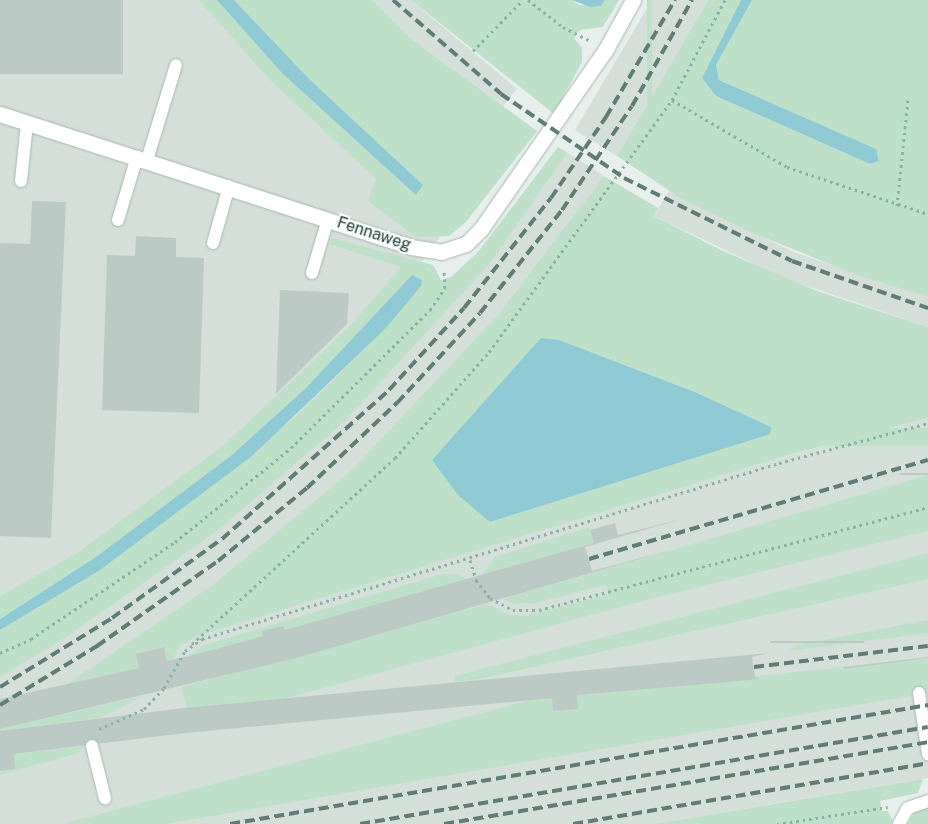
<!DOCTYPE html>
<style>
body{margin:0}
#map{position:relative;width:928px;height:824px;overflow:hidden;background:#e6efeb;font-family:"Public Sans",sans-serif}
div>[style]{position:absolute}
.built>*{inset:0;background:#d4dfda}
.green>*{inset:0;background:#bfe0c8;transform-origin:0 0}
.water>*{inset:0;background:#8ec9d4}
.building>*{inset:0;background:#bbcac4;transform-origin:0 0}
.path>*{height:3px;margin-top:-1.5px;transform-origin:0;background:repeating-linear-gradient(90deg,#86b3a5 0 2.5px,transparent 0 6.5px)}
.roads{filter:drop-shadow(0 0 1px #a8b8b2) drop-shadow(0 0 1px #a8b8b2)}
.service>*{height:12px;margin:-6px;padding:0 6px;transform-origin:6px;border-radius:6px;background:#fff}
.minor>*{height:15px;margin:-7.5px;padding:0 7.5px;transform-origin:7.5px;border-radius:7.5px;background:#fff}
.rail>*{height:4px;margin-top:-2px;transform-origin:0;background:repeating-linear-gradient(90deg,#5f7d75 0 10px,transparent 0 15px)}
span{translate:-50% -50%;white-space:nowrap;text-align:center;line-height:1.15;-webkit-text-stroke:4.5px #f7fbf9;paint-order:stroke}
.street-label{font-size:16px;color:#24423a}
</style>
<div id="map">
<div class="built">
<div style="clip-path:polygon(0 0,287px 0,454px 218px,412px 275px,305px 389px,0 619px)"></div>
<div style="clip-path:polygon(373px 0,411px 0,517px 89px,503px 106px,413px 40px)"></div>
<div style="clip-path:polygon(652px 0,708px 0,617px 156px,575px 130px)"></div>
<div style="clip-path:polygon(562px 149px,604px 176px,536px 318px,779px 458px,928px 418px,928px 778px,654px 824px,0 824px,0 630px,421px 286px,459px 275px)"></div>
<div style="clip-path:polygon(670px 189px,683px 199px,796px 253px,928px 297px,928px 327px,786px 279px,654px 216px)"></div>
</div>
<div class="green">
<div style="clip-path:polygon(199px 0,217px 0,282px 73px,417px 195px,422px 185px,309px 79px,234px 0,373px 0,413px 40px,537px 131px,466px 222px,449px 236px,415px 237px,368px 201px,376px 179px,267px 77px)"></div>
<div style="clip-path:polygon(411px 0,572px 0,579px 5px,601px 6px,605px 0,619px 0,603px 27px,580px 30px,574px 38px,582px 48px,582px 62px,554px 114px)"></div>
<div style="left:647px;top:0;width:5px;height:147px"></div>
<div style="clip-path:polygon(708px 0,741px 0,702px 78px,716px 96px,870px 164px,879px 160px,875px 149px,719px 80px,716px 65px,752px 0,928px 0,928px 297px,857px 275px,748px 231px,682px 199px,617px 156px)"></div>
<div style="clip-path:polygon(558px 147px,567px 153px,491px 262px,345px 421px,217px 531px,68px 636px,0 677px,0 630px,100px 570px,298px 415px,385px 329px,412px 275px,305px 389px,232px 455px,96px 557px,0 619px,0 596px,77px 553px,224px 445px,350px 326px,401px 267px,329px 244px,332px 238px,433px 265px,441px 280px,451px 277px,478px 252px)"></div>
<div style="clip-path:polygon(evenodd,604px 176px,658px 208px,654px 216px,721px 250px,820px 292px,928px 327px,928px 418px,778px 458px,197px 636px,181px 645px,173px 659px,167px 661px,163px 647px,136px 654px,139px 668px,66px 685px,214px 584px,351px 471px,498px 315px,604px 176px,559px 340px,695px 392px,771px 427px,770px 434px,490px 522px,559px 340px)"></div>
<div style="left:928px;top:428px;width:18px;height:327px;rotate:90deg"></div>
<div style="clip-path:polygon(928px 475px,928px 531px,654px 598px,287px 698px,187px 708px,181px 687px,488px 604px,510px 615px,525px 616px,609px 594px,606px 585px,536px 603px,513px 604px,504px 599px)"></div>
<div style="clip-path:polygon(589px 527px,594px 543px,481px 576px,495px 557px)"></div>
<div style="clip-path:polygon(928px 553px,928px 579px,480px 679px,455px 682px,454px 676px)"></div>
<div style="clip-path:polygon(442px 574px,458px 574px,468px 580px,285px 630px,283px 626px,261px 631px,263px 636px,189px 656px,204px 645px)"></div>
<div style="clip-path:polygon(928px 620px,928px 633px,789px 651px,797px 645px)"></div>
<div style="clip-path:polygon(928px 658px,928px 693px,165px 824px,62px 824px,530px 700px)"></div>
<div style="clip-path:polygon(143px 696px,100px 718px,0 731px,0 729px)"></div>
<div style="clip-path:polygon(84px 746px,79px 753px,0 775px,9px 755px)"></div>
<div style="clip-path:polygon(923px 779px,918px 793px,880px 801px,882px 811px,888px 811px,894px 824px,654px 824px)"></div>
<div style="clip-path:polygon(928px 804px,928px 824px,908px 824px,916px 809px)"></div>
</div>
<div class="water">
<div style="clip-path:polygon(217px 0,234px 0,309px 79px,423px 185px,416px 195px,282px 73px)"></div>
<div style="clip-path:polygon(572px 0,605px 0,601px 6px,590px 7px)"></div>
<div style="clip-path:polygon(741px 0,752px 0,716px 65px,719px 80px,876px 149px,879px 161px,870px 164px,716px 96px,702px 78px)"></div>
<div style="clip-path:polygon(412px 275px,422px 280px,421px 286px,385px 329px,252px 456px,100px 570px,0 630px,0 619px,96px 557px,232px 455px,305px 389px)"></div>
<div style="clip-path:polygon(541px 338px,559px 340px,695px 392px,771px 427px,770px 434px,490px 522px,458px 495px,432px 460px)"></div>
</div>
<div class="building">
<div style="left:0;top:0;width:123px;height:74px"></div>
<div style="clip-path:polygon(32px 201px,66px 202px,51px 538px,0 536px,0 243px,30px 244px)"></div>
<div style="clip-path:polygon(136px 236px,176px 238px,176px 257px,204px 258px,199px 413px,102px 410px,107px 255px,135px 256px)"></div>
<div style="clip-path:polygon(280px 290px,349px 293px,347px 324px,276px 394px)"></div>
<div style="left:928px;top:473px;width:2px;height:28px;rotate:90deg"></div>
<div style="clip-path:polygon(682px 519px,585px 547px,592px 571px,674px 549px,293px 659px,0 729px,0 699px,139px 668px,136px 654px,164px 647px,167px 661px,189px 656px,263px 636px,261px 631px,283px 626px,285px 630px,594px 543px,590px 530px,615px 523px,618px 535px)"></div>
<div style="left:864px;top:641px;width:2px;height:94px;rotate:90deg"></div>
<div style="clip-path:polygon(770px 653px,752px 657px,755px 678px,761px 679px,577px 695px,578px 709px,553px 711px,552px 698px,186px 733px,14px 754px,15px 769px,0 771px,0 731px,183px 708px)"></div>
<div style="clip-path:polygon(928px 657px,928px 658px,844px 669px,843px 667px)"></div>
</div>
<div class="path">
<div style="left:528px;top:0;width:44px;rotate:37.6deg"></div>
<div style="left:563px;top:27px;width:30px;rotate:27deg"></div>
<div style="left:473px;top:51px;width:71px;rotate:-45.6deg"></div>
<div style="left:672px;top:100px;width:113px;rotate:-62.1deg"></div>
<div style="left:897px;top:206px;width:108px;rotate:-84.1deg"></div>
<div style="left:470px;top:560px;width:21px;rotate:73deg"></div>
<div style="left:476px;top:580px;width:23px;rotate:52deg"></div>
<div style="left:490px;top:598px;width:26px;rotate:28deg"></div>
<div style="left:513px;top:610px;width:26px"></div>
<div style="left:539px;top:610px;width:402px;rotate:-14.8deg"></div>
<div style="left:192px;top:644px;width:275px;rotate:-42.5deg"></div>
<div style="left:395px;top:458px;width:142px;rotate:-48.4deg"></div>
<div style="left:489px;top:352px;width:311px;rotate:-54deg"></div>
<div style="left:672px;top:100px;width:133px;rotate:30.2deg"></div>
<div style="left:787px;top:167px;width:149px;rotate:18.4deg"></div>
<div style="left:0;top:653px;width:34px;rotate:-24deg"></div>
<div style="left:31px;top:639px;width:174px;rotate:-34deg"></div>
<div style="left:175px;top:542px;width:149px;rotate:-39deg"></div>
<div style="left:291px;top:448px;width:196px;rotate:-44.8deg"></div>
<div style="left:430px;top:310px;width:27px;rotate:-56deg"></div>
<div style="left:445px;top:288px;width:17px;rotate:-93deg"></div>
<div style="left:99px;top:729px;width:49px;rotate:-24deg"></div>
<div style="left:144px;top:709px;width:29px;rotate:-46deg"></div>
<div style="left:164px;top:688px;width:43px;rotate:-60.4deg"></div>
<div style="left:185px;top:651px;width:21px;rotate:-35deg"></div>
<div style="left:202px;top:639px;width:603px;rotate:-16.96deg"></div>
<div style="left:779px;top:463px;width:154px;rotate:-15deg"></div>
<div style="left:777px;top:824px;width:112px;rotate:-8.7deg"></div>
</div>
<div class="roads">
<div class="service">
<div style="left:147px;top:160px;width:99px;rotate:-73deg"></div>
<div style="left:21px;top:181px;width:58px;rotate:-84.1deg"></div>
<div style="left:118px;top:220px;width:66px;rotate:-73.2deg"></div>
<div style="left:213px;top:243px;width:59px;rotate:-74.3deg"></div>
<div style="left:312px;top:273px;width:56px;rotate:-73.5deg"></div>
<div style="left:919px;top:693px;width:62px;rotate:81.6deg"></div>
<div style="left:92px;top:746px;width:54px;rotate:76deg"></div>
<div style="left:899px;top:824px;width:18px;rotate:-61deg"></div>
<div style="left:908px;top:808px;width:21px;rotate:-19deg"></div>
</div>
<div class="minor">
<div style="left:0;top:114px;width:432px;rotate:17.9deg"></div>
<div style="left:411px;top:247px;width:30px;rotate:9deg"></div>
<div style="left:441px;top:252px;width:26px;rotate:-18deg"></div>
<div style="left:466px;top:244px;width:21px;rotate:-45deg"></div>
<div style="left:481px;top:229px;width:219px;rotate:-55.2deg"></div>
<div style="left:606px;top:49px;width:56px;rotate:-61.1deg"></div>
</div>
</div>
<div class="rail">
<div style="left:393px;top:0;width:143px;rotate:41deg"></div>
<div style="left:501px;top:94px;width:149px;rotate:34.3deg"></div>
<div style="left:624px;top:178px;width:187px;rotate:26.3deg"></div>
<div style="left:792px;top:261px;width:144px;rotate:19.1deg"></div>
<div style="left:589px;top:559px;width:353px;rotate:-16.3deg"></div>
<div style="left:754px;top:667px;width:175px;rotate:-6.9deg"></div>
<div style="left:0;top:687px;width:132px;rotate:-31.6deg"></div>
<div style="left:112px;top:618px;width:135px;rotate:-35.7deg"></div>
<div style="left:222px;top:539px;width:224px;rotate:-41.7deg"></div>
<div style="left:389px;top:390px;width:111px;rotate:-47.6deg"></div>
<div style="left:464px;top:308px;width:140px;rotate:-51.7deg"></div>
<div style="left:551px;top:198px;width:98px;rotate:-55.8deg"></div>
<div style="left:606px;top:117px;width:136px;rotate:-59.5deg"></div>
<div style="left:0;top:705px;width:114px;rotate:-31.3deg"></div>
<div style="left:97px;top:646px;width:148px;rotate:-35.1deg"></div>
<div style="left:218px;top:561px;width:115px;rotate:-39.4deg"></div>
<div style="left:307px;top:488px;width:124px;rotate:-43.4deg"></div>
<div style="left:397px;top:403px;width:122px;rotate:-47.3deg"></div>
<div style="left:480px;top:313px;width:132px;rotate:-51.5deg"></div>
<div style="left:562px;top:210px;width:125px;rotate:-56.1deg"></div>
<div style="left:632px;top:106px;width:122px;rotate:-60.5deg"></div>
<div style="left:230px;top:824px;width:708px;rotate:-9.68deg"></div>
<div style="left:360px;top:824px;width:576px;rotate:-9.69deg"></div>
<div style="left:444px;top:824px;width:491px;rotate:-9.6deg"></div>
<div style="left:573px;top:824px;width:360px;rotate:-9.7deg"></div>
</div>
<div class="street-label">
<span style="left:374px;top:234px;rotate:18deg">Fennaweg</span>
</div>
</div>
